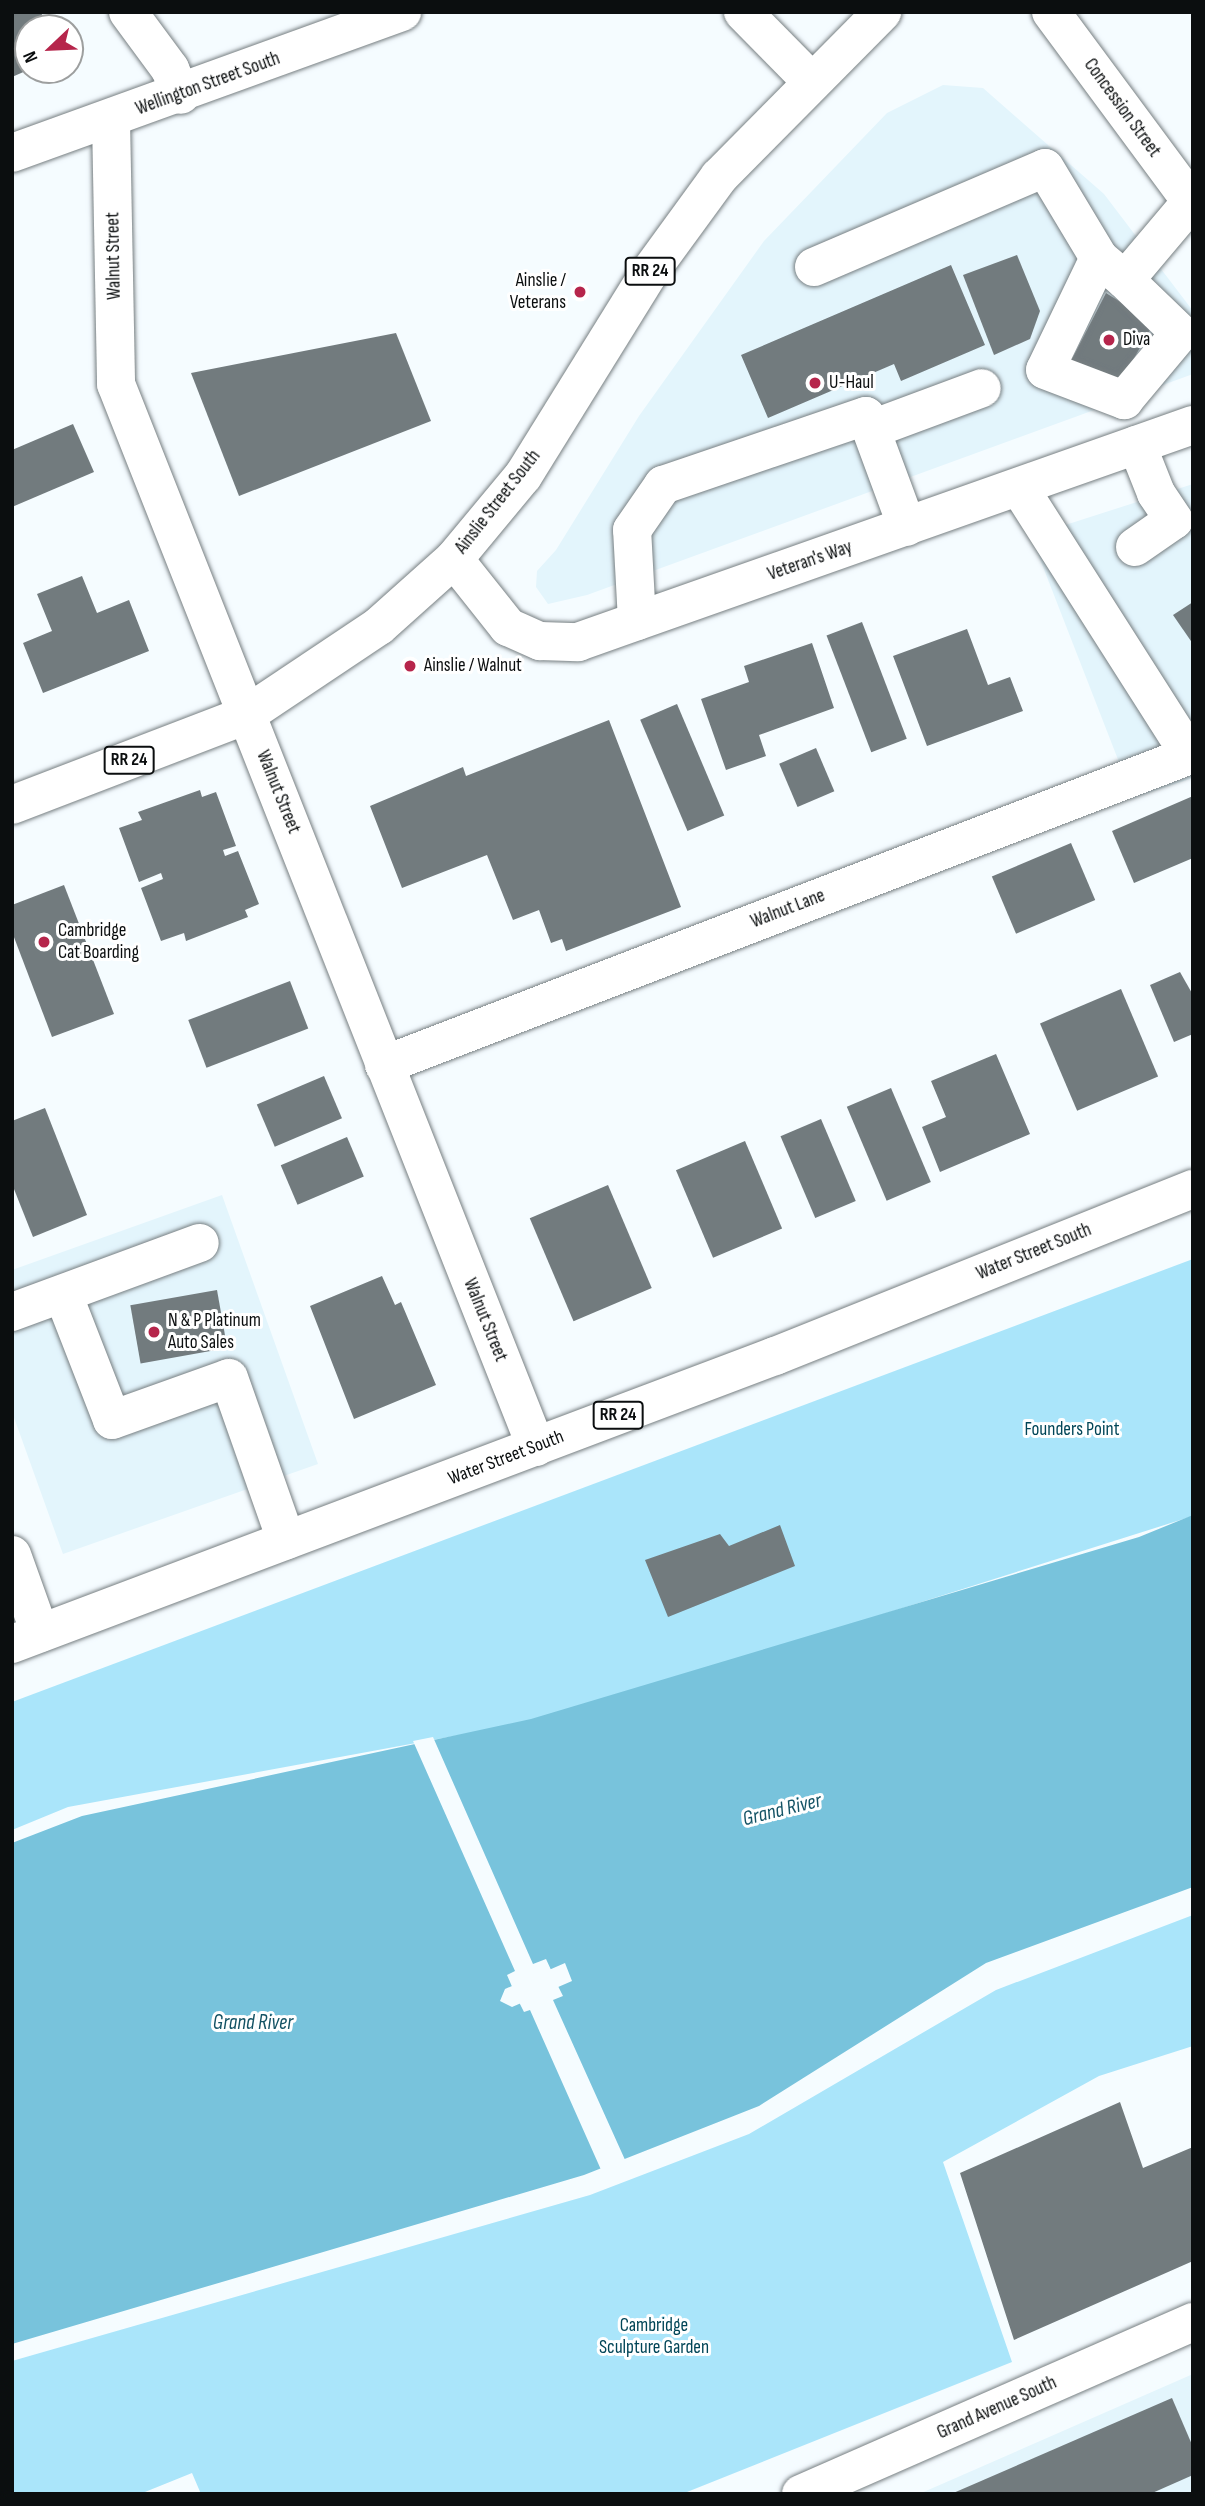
<!DOCTYPE html>
<style>
body{margin:0}
#map{position:relative;width:1205px;height:2506px;overflow:hidden;background:#f5fcff;font-family:"Sofia Sans Condensed",sans-serif}
div>[style]{position:absolute}
.built>*{inset:0;background:#e3f5fc}
.green>*{inset:0;background:#aae5fa}
.water>*{inset:0;background:#78c3dc}
.pier>*{inset:0;background:#f5fcff}
.building>*{inset:0;background:#727b7e;transform-origin:0 0}
.roads{filter:drop-shadow(0 0 2px #777f82) drop-shadow(0 0 2px #777f82)}
.minor>*{height:38px;margin:-19px;padding:0 19px;transform-origin:19px;border-radius:19px;background:#fff}
.major>*{height:38px;margin:-19px;padding:0 19px;transform-origin:19px;border-radius:19px;background:#fff}
.dots>*{width:19px;height:19px;translate:-50% -50%;box-sizing:border-box;border:4px solid #fff;border-radius:50%}
span{translate:-50% -50%;white-space:nowrap;text-align:center;line-height:1.15;-webkit-text-stroke:6px #fff;paint-order:stroke}
.shield-label span{padding:2px 5px;background:#fff;border:2px solid;border-radius:5px;-webkit-text-stroke-width:0}
.shield-label{font-size:18px;color:#0b0e0f;font-weight:700}
.street-label{font-size:19px;color:#0b0e0f}
.poi-label{font-size:19px;color:#0b0e0f}
.right{translate:-100% -50%;text-align:right}
.left{translate:0 -50%;text-align:left}
.park-label{font-size:19px;color:#004557}
.water-label{font-size:21px;color:#135264;font-style:italic}
.frame{position:absolute;inset:0;border:14px solid #0b0e0f;pointer-events:none}
.north{position:absolute;left:14px;top:14px;width:70px;height:70px;box-sizing:border-box;background:#fff;border:2px solid #9d9f9f;border-radius:50%;rotate:247deg;font-size:19px;font-weight:700;line-height:28px;text-align:center;color:#0b0e0f}
.north::after{content:'';display:block;margin:auto;width:24px;height:32px;background:#b6254b;clip-path:polygon(50% 0,100% 100%,50% 72%,0 100%)}
</style>
<div id="map">
<div class="built">
<div style="clip-path:polygon(943px 85px,983px 88px,1104px 194px,1193px 311px,1193px 374px,587px 595px,548px 604px,536px 587px,537px 571px,556px 550px,639px 416px,764px 241px,887px 113px)"></div>
<div style="clip-path:polygon(1193px 484px,1193px 778px,1133px 798px,1031px 536px)"></div>
<div style="clip-path:polygon(222px 1195px,318px 1464px,63px 1554px,12px 1412px,12px 1270px)"></div>
<div style="clip-path:polygon(1193px 2374px,1193px 2494px,919px 2494px)"></div>
</div>
<div class="green">
<div style="clip-path:polygon(1193px 1259px,1193px 1516px,558px 1717px,68px 1807px,12px 1830px,12px 1702px)"></div>
<div style="clip-path:polygon(1193px 1915px,1193px 2046px,1099px 2076px,943px 2162px,1012px 2362px,682px 2494px,201px 2494px,192px 2473px,140px 2494px,12px 2494px,12px 2361px,590px 2195px,749px 2134px,996px 1990px)"></div>
</div>
<div class="water">
<div style="clip-path:polygon(evenodd,1193px 1515px,1193px 1887px,986px 1963px,759px 2106px,584px 2175px,12px 2344px,12px 1843px,82px 1816px,531px 1719px,1139px 1537px,1193px 1515px,565px 1963px,572px 1981px,512px 2007px,500px 2001px,505px 1989px,565px 1963px)"></div>
</div>
<div class="pier">
<div style="clip-path:polygon(433px 1737px,533px 1964px,546px 1959px,552px 1972px,513px 1989px,507px 1975px,515px 1971px,413px 1741px)"></div>
<div style="clip-path:polygon(557px 1984px,563px 1996px,553px 2000px,626px 2162px,602px 2172px,530px 2010px,524px 2012px,518px 2000px)"></div>
</div>
<div class="building">
<div style="clip-path:polygon(12px 12px,41px 12px,47px 28px,28px 28px,28px 70px,12px 77px)"></div>
<div style="clip-path:polygon(1017px 255px,1040px 311px,1030px 339px,994px 355px,963px 275px)"></div>
<div style="clip-path:polygon(951px 265px,985px 345px,901px 381px,894px 364px,768px 418px,741px 355px)"></div>
<div style="clip-path:polygon(1106px 293px,1135px 311px,1150px 330px,1120px 383px,1070px 363px)"></div>
<div style="clip-path:polygon(396px 333px,431px 421px,239px 496px,191px 373px)"></div>
<div style="clip-path:polygon(73px 424px,94px 472px,12px 507px,12px 450px)"></div>
<div style="clip-path:polygon(82px 576px,97px 613px,129px 600px,149px 651px,43px 693px,23px 643px,52px 631px,37px 594px)"></div>
<div style="clip-path:polygon(1193px 602px,1193px 644px,1173px 615px)"></div>
<div style="left:862px;top:622px;width:125px;height:38px;rotate:69deg"></div>
<div style="clip-path:polygon(967px 629px,988px 685px,1010px 677px,1023px 711px,927px 746px,893px 656px)"></div>
<div style="clip-path:polygon(812px 643px,834px 708px,759px 735px,766px 756px,726px 770px,701px 699px,749px 682px,744px 666px)"></div>
<div style="left:677px;top:704px;width:121px;height:40px;rotate:67deg"></div>
<div style="clip-path:polygon(609px 720px,681px 907px,566px 951px,562px 939px,551px 943px,539px 910px,513px 920px,487px 855px,402px 888px,370px 806px,463px 767px,466px 776px)"></div>
<div style="left:816px;top:748px;width:47px;height:40px;rotate:67deg"></div>
<div style="clip-path:polygon(200px 790px,202px 797px,216px 792px,236px 846px,223px 850px,225px 856px,238px 851px,259px 904px,245px 910px,248px 917px,186px 941px,184px 933px,161px 941px,141px 888px,163px 879px,161px 873px,139px 882px,119px 828px,142px 820px,138px 812px)"></div>
<div style="clip-path:polygon(1193px 796px,1193px 858px,1134px 883px,1112px 831px)"></div>
<div style="left:1071px;top:843px;width:62px;height:86px;rotate:67deg"></div>
<div style="clip-path:polygon(64px 885px,114px 1014px,52px 1037px,12px 932px,12px 905px)"></div>
<div style="clip-path:polygon(1180px 972px,1193px 995px,1193px 1034px,1174px 1042px,1150px 985px)"></div>
<div style="left:290px;top:981px;width:51px;height:109px;rotate:69deg"></div>
<div style="left:1121px;top:989px;width:95px;height:88px;rotate:67deg"></div>
<div style="clip-path:polygon(996px 1054px,1030px 1134px,940px 1172px,922px 1127px,946px 1117px,931px 1081px)"></div>
<div style="left:324px;top:1076px;width:46px;height:73px;rotate:67deg"></div>
<div style="left:891px;top:1088px;width:102px;height:48px;rotate:67deg"></div>
<div style="clip-path:polygon(45px 1108px,87px 1215px,33px 1237px,12px 1184px,12px 1121px)"></div>
<div style="left:821px;top:1119px;width:89px;height:44px;rotate:67deg"></div>
<div style="left:347px;top:1137px;width:43px;height:72px;rotate:67deg"></div>
<div style="left:745px;top:1141px;width:95px;height:75px;rotate:67deg"></div>
<div style="left:608px;top:1185px;width:112px;height:85px;rotate:67deg"></div>
<div style="clip-path:polygon(382px 1276px,395px 1305px,401px 1302px,436px 1385px,354px 1419px,310px 1306px)"></div>
<div style="left:217px;top:1290px;width:59px;height:88px;rotate:80deg"></div>
<div style="clip-path:polygon(780px 1525px,795px 1566px,668px 1617px,645px 1560px,720px 1534px,729px 1546px)"></div>
<div style="clip-path:polygon(1120px 2102px,1143px 2168px,1193px 2147px,1193px 2261px,1014px 2340px,960px 2173px)"></div>
<div style="clip-path:polygon(1172px 2398px,1193px 2447px,1193px 2475px,1150px 2494px,951px 2494px)"></div>
</div>
<div class="roads">
<div class="minor">
<div style="left:128px;top:12px;width:71px;rotate:53.6deg"></div>
<div style="left:170px;top:69px;width:28px;rotate:67deg"></div>
<div style="left:743px;top:12px;width:98px;rotate:45.4deg"></div>
<div style="left:111px;top:120px;width:264px;rotate:88.9deg"></div>
<div style="left:116px;top:384px;width:1143px;rotate:68.44deg"></div>
<div style="left:12px;top:153px;width:415px;rotate:-19.9deg"></div>
<div style="left:814px;top:267px;width:251px;rotate:-23.2deg"></div>
<div style="left:1045px;top:168px;width:105px;rotate:59deg"></div>
<div style="left:1125px;top:280px;width:34px;rotate:-140deg"></div>
<div style="left:1099px;top:258px;width:124px;rotate:115.7deg"></div>
<div style="left:1045px;top:370px;width:85px;rotate:20.8deg"></div>
<div style="left:1124px;top:400px;width:87px;rotate:-50.1deg"></div>
<div style="left:1180px;top:333px;width:76px;rotate:-136.1deg"></div>
<div style="left:1125px;top:280px;width:102px;rotate:-49.8deg"></div>
<div style="left:872px;top:429px;width:117px;rotate:-20.4deg"></div>
<div style="left:1019px;top:487px;width:318px;rotate:57.5deg"></div>
<div style="left:1135px;top:547px;width:47px;rotate:-34.7deg"></div>
<div style="left:1174px;top:520px;width:32px;rotate:-124deg"></div>
<div style="left:1156px;top:493px;width:52px;rotate:-111.6deg"></div>
<div style="left:454px;top:559px;width:87px;rotate:51.5deg"></div>
<div style="left:508px;top:627px;width:35px;rotate:24deg"></div>
<div style="left:540px;top:641px;width:38px;rotate:2deg"></div>
<div style="left:578px;top:642px;width:652px;rotate:-19.44deg"></div>
<div style="left:637px;top:621px;width:91px;rotate:-93.1deg"></div>
<div style="left:632px;top:530px;width:55px;rotate:-55.4deg"></div>
<div style="left:663px;top:485px;width:214px;rotate:-18.8deg"></div>
<div style="left:866px;top:416px;width:118px;rotate:69.7deg"></div>
<div style="left:384px;top:1065px;width:867px;rotate:-21.03deg"></div>
<div style="left:63px;top:1294px;width:135px;rotate:68.7deg"></div>
<div style="left:112px;top:1420px;width:124px;rotate:-19.7deg"></div>
<div style="left:229px;top:1378px;width:172px;rotate:70.6deg"></div>
<div style="left:12px;top:1312px;width:200px;rotate:-20.2deg"></div>
<div style="left:12px;top:1555px;width:83px;rotate:70.3deg"></div>
</div>
<div class="major">
<div style="left:1051px;top:12px;width:239px;rotate:53.5deg"></div>
<div style="left:12px;top:805px;width:251px;rotate:-21deg"></div>
<div style="left:246px;top:715px;width:160px;rotate:-33.8deg"></div>
<div style="left:379px;top:626px;width:101px;rotate:-41.8deg"></div>
<div style="left:454px;top:559px;width:108px;rotate:-50.3deg"></div>
<div style="left:523px;top:476px;width:239px;rotate:-58.2deg"></div>
<div style="left:649px;top:273px;width:119px;rotate:-53.9deg"></div>
<div style="left:719px;top:177px;width:232px;rotate:-45.3deg"></div>
<div style="left:12px;top:1644px;width:816px;rotate:-20.68deg"></div>
<div style="left:775px;top:1356px;width:450px;rotate:-21.8deg"></div>
<div style="left:801px;top:2494px;width:428px;rotate:-23.7deg"></div>
</div>
</div>
<div class="dots">
<div style="left:580px;top:292px;background:#b6254b"></div>
<div style="left:1109px;top:340px;background:#b6254b"></div>
<div style="left:815px;top:383px;background:#b6254b"></div>
<div style="left:410px;top:666px;background:#b6254b"></div>
<div style="left:44px;top:942px;background:#b6254b"></div>
<div style="left:154px;top:1332px;background:#b6254b"></div>
</div>
<div class="shield-label">
<span style="left:650px;top:271px">RR 24</span>
<span style="left:129px;top:760px">RR 24</span>
<span style="left:618px;top:1415px">RR 24</span>
</div>
<div class="street-label">
<span style="left:208px;top:84px;rotate:-20deg">Wellington Street South</span>
<span style="left:1122px;top:108px;rotate:54deg">Concession Street</span>
<span style="left:114px;top:256px;rotate:-91deg">Walnut Street</span>
<span style="left:498px;top:502px;rotate:-52deg">Ainslie Street South</span>
<span style="left:810px;top:561px;rotate:-19deg">Veteran's Way</span>
<span style="left:278px;top:792px;rotate:68deg">Walnut Street</span>
<span style="left:788px;top:909px;rotate:-21deg">Walnut Lane</span>
<span style="left:1034px;top:1252px;rotate:-22deg">Water Street South</span>
<span style="left:485px;top:1320px;rotate:68deg">Walnut Street</span>
<span style="left:506px;top:1458px;rotate:-21deg">Water Street South</span>
<span style="left:997px;top:2408px;rotate:-24deg">Grand Avenue South</span>
</div>
<div class="poi-label">
<span class="right" style="left:566px;top:292px">Ainslie /<br>Veterans</span>
<span class="left" style="left:1123px;top:340px">Diva</span>
<span class="left" style="left:829px;top:383px">U-Haul</span>
<span class="left" style="left:424px;top:666px">Ainslie / Walnut</span>
<span class="left" style="left:58px;top:942px">Cambridge<br>Cat Boarding</span>
<span class="left" style="left:168px;top:1332px">N &amp; P Platinum<br>Auto Sales</span>
</div>
<div class="park-label">
<span style="left:1072px;top:1430px">Founders Point</span>
<span style="left:654px;top:2337px">Cambridge<br>Sculpture Garden</span>
</div>
<div class="water-label">
<span style="left:782px;top:1810px;rotate:-14deg">Grand River</span>
<span style="left:253px;top:2023px">Grand River</span>
</div>
<div class="frame"></div>
<div class="north">N</div>
</div>
